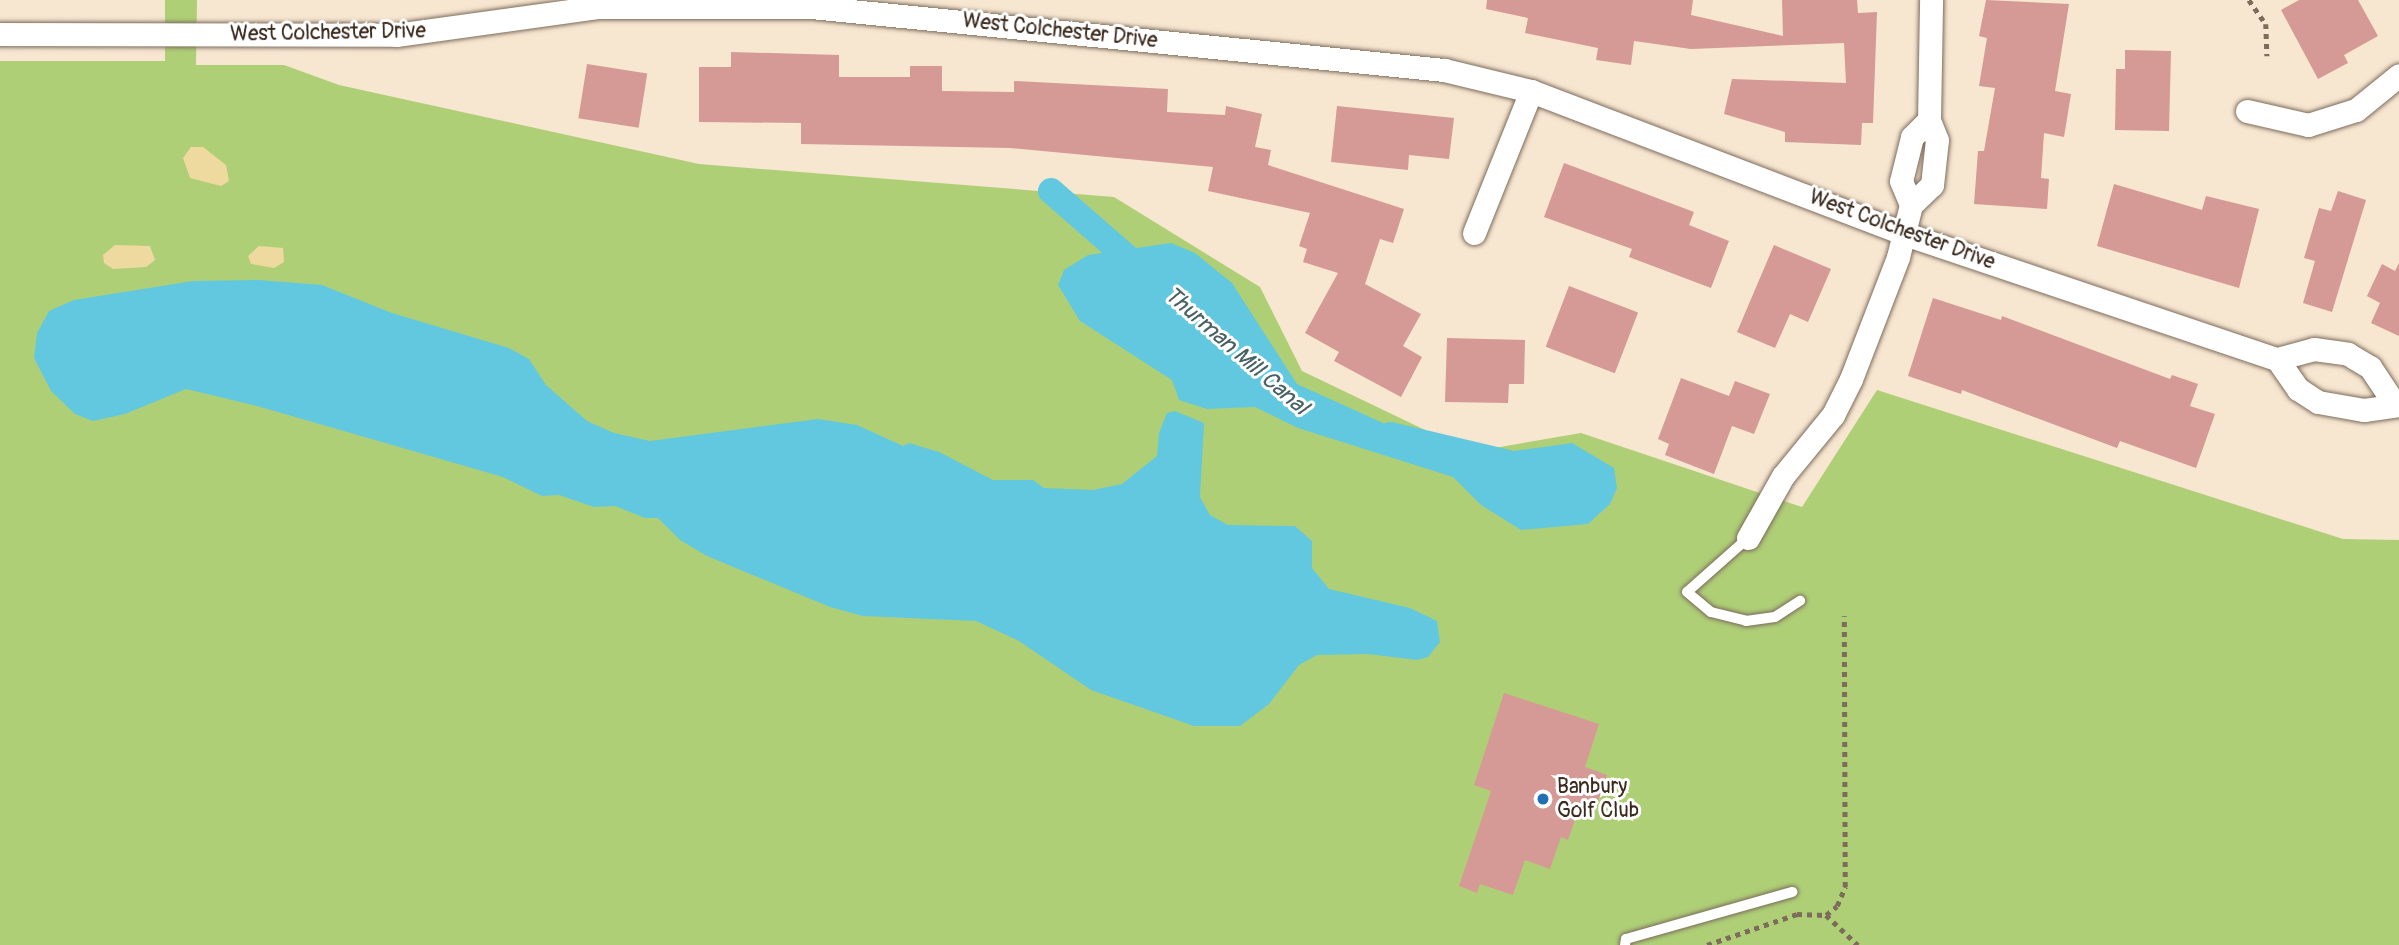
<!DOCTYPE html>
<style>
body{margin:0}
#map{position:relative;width:2399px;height:945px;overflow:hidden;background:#f7e6d0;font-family:Pangolin,sans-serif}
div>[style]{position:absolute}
.green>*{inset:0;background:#afcf77}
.sand>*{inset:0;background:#eeda9e}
.water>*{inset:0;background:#62c8df}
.canal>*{height:26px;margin:-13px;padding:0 13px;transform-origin:13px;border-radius:13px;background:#62c8df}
.building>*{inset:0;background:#d59996;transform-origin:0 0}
.path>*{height:4.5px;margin-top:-2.25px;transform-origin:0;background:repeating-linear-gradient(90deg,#7d6c5c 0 5px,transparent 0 10px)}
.roads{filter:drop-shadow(0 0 2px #7d6c5c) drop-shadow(0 0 2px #7d6c5c)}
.lane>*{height:10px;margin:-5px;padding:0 5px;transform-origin:5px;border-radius:5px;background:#fff}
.street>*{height:23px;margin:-11.5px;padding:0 11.5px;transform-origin:11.5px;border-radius:11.5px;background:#fff}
.dots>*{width:19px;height:19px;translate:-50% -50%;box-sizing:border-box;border:4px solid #fff;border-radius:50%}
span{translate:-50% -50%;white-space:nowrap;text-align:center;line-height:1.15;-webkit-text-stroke:6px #fff;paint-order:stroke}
.street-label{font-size:21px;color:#3b2a1e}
.poi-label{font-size:21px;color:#3b2a1e}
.left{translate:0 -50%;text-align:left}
.water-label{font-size:23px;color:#496162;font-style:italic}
</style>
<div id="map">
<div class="green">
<div style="clip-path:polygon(165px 0,197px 0,196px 65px,284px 65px,339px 85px,699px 164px,1114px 197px,1260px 287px,1302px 371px,1471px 452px,1581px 433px,1802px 507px,1877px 390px,2343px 539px,2399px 540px,2399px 945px,0 945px,0 61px,165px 61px)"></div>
</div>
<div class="sand">
<div style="clip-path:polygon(191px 147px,203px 147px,226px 165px,229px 181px,221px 186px,190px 178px,183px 158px)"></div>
<div style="clip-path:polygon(115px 245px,150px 246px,155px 260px,146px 267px,113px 269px,104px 263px,103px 255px)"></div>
<div style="clip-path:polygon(259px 246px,283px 248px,284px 262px,274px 268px,251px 264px,248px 256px)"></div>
</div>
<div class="water">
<div style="clip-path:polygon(1171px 243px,1195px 253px,1232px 283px,1297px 384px,1447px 452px,1478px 456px,1572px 443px,1614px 468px,1617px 488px,1610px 504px,1588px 524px,1521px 530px,1481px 505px,1453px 477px,1298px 428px,1255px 407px,1207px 409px,1179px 400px,1172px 380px,1080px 321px,1058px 285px,1064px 270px,1088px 255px)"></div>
<div style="clip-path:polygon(259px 280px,322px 285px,392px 313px,509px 348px,529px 359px,546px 385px,587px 421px,614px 433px,650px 441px,818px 419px,857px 425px,903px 446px,909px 443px,939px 452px,993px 480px,1033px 480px,1044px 488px,1093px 490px,1122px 484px,1157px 456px,1159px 433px,1167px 413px,1175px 411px,1204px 423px,1200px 497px,1210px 515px,1228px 525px,1295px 526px,1312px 541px,1312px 568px,1329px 589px,1410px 608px,1437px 621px,1440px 642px,1428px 657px,1417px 660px,1368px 654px,1317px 655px,1299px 665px,1269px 704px,1240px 726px,1194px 726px,1091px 690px,1019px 641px,976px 621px,863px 616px,830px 607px,707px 556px,680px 540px,658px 518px,645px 518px,615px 506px,594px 507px,559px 495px,542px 496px,503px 477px,257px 406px,186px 389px,125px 414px,93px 421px,75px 414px,51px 391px,34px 358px,37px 333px,49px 311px,74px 300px,193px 281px)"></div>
</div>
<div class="canal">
<div style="left:1051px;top:191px;width:125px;rotate:41.1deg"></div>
<div style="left:1390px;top:435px;width:126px;rotate:13.3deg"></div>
</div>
<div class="building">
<div style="clip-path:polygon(1487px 0,1693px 0,1691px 15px,1783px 36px,1782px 0,1857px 0,1858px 13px,1877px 12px,1873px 123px,1862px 123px,1861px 145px,1785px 142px,1785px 132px,1724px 114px,1732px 79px,1846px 83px,1844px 43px,1691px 49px,1634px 41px,1631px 65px,1596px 60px,1598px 48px,1525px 33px,1528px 18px,1486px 9px)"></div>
<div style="clip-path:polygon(1986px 0,2069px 4px,2055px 91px,2071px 94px,2064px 137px,2044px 133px,2041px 178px,2049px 179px,2047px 209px,1974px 204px,1978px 151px,1984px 151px,1995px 88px,1979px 86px,1987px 38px,1979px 36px)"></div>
<div style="clip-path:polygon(2299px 0,2358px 0,2378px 36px,2344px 55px,2348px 63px,2318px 79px,2281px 10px)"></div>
<div style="clip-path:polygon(2125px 50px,2171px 51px,2169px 131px,2115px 130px,2116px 69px,2125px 69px)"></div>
<div style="clip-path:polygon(731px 52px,839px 55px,839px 77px,910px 77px,910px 66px,942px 66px,942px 91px,1014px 92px,1014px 81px,1168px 89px,1167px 112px,1225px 115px,1226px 106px,1262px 114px,1255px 147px,1271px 150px,1268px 165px,1404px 209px,1393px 243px,1380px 239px,1365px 284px,1421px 314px,1403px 346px,1422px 357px,1401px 397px,1334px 361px,1339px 352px,1305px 333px,1338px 273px,1303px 262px,1307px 249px,1299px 246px,1310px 213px,1208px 191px,1213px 167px,1010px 148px,801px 144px,801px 123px,699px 122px,699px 67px,731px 67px)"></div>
<div style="left:587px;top:64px;width:61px;height:55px;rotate:9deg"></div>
<div style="clip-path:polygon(1337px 106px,1454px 118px,1449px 159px,1409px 155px,1408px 170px,1331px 162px)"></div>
<div style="clip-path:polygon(1564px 163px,1694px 212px,1689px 225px,1729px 241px,1711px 288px,1629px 257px,1632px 249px,1544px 217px)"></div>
<div style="clip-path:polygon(2114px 184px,2202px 210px,2206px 196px,2259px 209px,2239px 288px,2097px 246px)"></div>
<div style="clip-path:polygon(2338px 191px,2366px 200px,2332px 312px,2303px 303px,2315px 261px,2304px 258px,2319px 208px,2331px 211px)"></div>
<div style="clip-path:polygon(1774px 245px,1831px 269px,1808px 322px,1790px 314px,1775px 348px,1737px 332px)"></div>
<div style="clip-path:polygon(2399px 263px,2399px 336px,2371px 323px,2380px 303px,2367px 296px,2382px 264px,2395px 271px)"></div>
<div style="left:1569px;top:286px;width:74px;height:65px;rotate:21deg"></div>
<div style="clip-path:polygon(1933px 298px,2001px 320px,2002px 316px,2170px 379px,2172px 375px,2198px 384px,2190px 406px,2215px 414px,2196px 468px,2120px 441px,2117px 448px,1962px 390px,1961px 394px,1908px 376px)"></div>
<div style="clip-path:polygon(1447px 338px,1525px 340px,1524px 384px,1509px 384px,1508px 403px,1445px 402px)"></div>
<div style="clip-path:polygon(1681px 378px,1729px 396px,1735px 381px,1770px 394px,1754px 434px,1732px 426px,1714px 474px,1665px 455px,1669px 444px,1658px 439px)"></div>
<div style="clip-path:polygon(1504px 693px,1599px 724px,1585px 767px,1607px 775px,1594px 813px,1579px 808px,1568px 840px,1561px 837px,1550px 869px,1525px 860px,1513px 895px,1480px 884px,1477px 893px,1459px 886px,1491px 791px,1474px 785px)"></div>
</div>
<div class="path">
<div style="left:2249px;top:0;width:29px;rotate:55deg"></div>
<div style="left:2266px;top:24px;width:32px;rotate:88deg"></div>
<div style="left:1826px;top:915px;width:44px;rotate:43.2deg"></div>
<div style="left:1707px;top:945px;width:95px;rotate:-19deg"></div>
<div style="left:1797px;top:914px;width:29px;rotate:2deg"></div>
<div style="left:1826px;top:915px;width:14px;rotate:-39deg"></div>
<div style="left:1837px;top:906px;width:21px;rotate:-67deg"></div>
<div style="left:1845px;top:887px;width:271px;rotate:-90.2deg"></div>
</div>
<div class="roads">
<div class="lane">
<div style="left:1748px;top:538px;width:81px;rotate:138.5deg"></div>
<div style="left:1687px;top:592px;width:31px;rotate:40deg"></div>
<div style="left:1711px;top:612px;width:36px;rotate:14deg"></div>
<div style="left:1746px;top:621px;width:29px;rotate:-8deg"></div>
<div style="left:1775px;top:617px;width:30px;rotate:-33deg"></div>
<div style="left:1625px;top:945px;width:6px;rotate:-81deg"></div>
<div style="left:1626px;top:939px;width:173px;rotate:-15.8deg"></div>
</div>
<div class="street">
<div style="left:0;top:34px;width:396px;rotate:0.1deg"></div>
<div style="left:396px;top:35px;width:205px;rotate:-7.9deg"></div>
<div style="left:599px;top:7px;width:212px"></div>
<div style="left:811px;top:7px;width:636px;rotate:5.68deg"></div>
<div style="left:1444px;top:70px;width:89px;rotate:13.6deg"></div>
<div style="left:1531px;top:91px;width:400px;rotate:20.9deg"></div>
<div style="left:1905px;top:234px;width:392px;rotate:18.6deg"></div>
<div style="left:2277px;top:359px;width:38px;rotate:-15deg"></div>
<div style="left:2314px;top:349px;width:34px;rotate:8deg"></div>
<div style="left:2348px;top:354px;width:26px;rotate:31deg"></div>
<div style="left:2370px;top:367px;width:43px;rotate:56.3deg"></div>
<div style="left:2247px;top:111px;width:63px;rotate:12.9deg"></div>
<div style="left:2308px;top:125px;width:50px;rotate:-17.4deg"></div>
<div style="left:2356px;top:110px;width:55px;rotate:-39.1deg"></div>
<div style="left:1929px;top:120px;width:24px;rotate:135deg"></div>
<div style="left:1912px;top:137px;width:45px;rotate:104deg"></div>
<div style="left:1901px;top:181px;width:26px;rotate:67deg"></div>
<div style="left:1911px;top:205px;width:29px;rotate:-44deg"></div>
<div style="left:1932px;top:185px;width:45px;rotate:-83.7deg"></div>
<div style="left:1937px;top:140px;width:22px;rotate:-112deg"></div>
<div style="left:1929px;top:120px;width:120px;rotate:-89deg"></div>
<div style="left:1474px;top:233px;width:153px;rotate:-68.1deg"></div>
<div style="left:2277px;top:359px;width:37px;rotate:55deg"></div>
<div style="left:2298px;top:389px;width:24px;rotate:33deg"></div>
<div style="left:2318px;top:402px;width:47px;rotate:9.9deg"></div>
<div style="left:2364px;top:410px;width:35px;rotate:-8deg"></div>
<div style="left:1748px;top:538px;width:71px;rotate:-60.6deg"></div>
<div style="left:1783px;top:476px;width:79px;rotate:-50.7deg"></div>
<div style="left:1833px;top:415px;width:40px;rotate:-63.4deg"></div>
<div style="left:1851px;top:379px;width:131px;rotate:-68.9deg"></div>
<div style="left:1898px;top:257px;width:54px;rotate:-76deg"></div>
</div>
</div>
<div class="dots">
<div style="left:1543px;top:799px;background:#1f6fb2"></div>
</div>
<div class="street-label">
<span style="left:1060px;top:31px;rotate:6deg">West Colchester Drive</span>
<span style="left:328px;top:33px;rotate:-1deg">West Colchester Drive</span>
<span style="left:1902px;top:230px;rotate:20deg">West Colchester Drive</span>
</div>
<div class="poi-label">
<span class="left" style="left:1557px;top:799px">Banbury<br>Golf Club</span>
</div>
<div class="water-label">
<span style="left:1236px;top:351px;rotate:41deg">Thurman Mill Canal</span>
</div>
</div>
